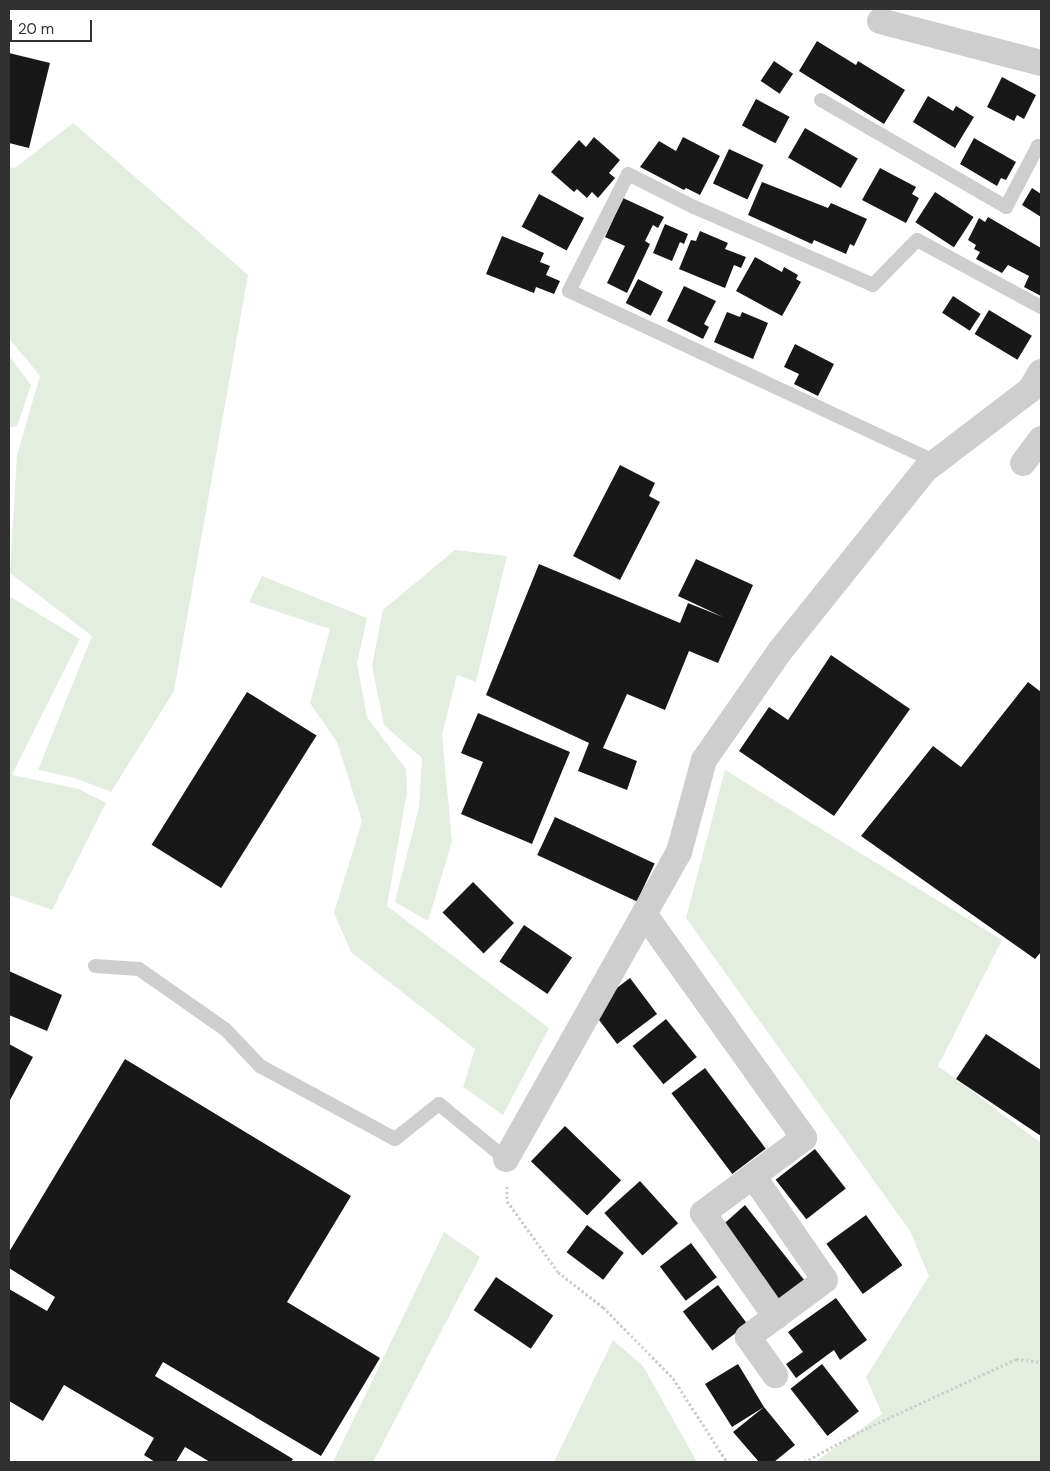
<!DOCTYPE html>
<style>
body{margin:0}
#map{position:relative;width:1050px;height:1471px;overflow:hidden;background:#fff;font-family:"DM Sans",sans-serif}
div>[style]{position:absolute}
.green>*{inset:0;background:#e3ede0}
.building>*{inset:0;background:#181818;transform-origin:0 0}
.path>*{height:3px;margin-top:-1.5px;transform-origin:0;background:repeating-linear-gradient(90deg,#cecece 0 2.5px,transparent 0 5px)}
.service>*{height:14px;margin:-7px;padding:0 7px;transform-origin:7px;border-radius:7px;background:#cecece}
.minor>*{height:26px;margin:-13px;padding:0 13px;transform-origin:13px;border-radius:13px;background:#cecece}
span{translate:-50% -50%;white-space:nowrap;text-align:center;line-height:1.15;-webkit-text-stroke:5px #fff;paint-order:stroke}
.frame{position:absolute;inset:0;border:10px solid #313131;pointer-events:none}
.scale{position:absolute;left:10px;top:20px;width:82px;height:22px;box-sizing:border-box;border:2px solid #313131;border-top:0;padding-left:6px;font-size:15px;line-height:18px;white-space:nowrap;color:#313131;-webkit-text-stroke:4px #fff;paint-order:stroke}
</style>
<div id="map">
<div class="green">
<div style="clip-path:polygon(73px 123px,248px 275px,174px 691px,111px 792px,75px 778px,38px 770px,92px 636px,10px 573px,17px 455px,40px 376px,9px 338px,9px 167px,15px 168px)"></div>
<div style="clip-path:polygon(9px 356px,31px 385px,17px 426px,9px 428px)"></div>
<div style="clip-path:polygon(455px 550px,507px 556px,476px 682px,457px 675px,442px 734px,452px 842px,428px 921px,395px 902px,419px 807px,422px 758px,384px 725px,372px 666px,383px 610px)"></div>
<div style="clip-path:polygon(262px 576px,367px 618px,357px 663px,367px 717px,406px 769px,407px 792px,387px 906px,549px 1028px,503px 1115px,463px 1087px,475px 1049px,351px 952px,334px 913px,362px 821px,337px 742px,310px 703px,330px 629px,249px 602px)"></div>
<div style="clip-path:polygon(9px 596px,80px 639px,12px 775px,79px 789px,106px 803px,52px 910px,9px 895px)"></div>
<div style="clip-path:polygon(725px 770px,1002px 940px,938px 1066px,1041px 1143px,1041px 1462px,815px 1462px,882px 1414px,866px 1377px,929px 1276px,910px 1231px,686px 918px)"></div>
<div style="clip-path:polygon(444px 1232px,480px 1257px,373px 1462px,333px 1462px)"></div>
<div style="clip-path:polygon(613px 1340px,643px 1366px,697px 1462px,554px 1462px)"></div>
</div>
<div class="building">
<div style="clip-path:polygon(817px 41px,856px 65px,858px 61px,905px 90px,884px 124px,799px 71px)"></div>
<div style="clip-path:polygon(9px 53px,50px 63px,29px 148px,9px 143px)"></div>
<div style="left:774px;top:61px;width:23px;height:24px;rotate:34deg"></div>
<div style="clip-path:polygon(1002px 77px,1036px 95px,1024px 119px,1017px 115px,1014px 121px,987px 107px)"></div>
<div style="clip-path:polygon(928px 96px,953px 111px,956px 106px,974px 117px,955px 148px,913px 122px)"></div>
<div style="left:756px;top:99px;width:38px;height:30px;rotate:28deg"></div>
<div style="left:805px;top:128px;width:61px;height:34px;rotate:30deg"></div>
<div style="clip-path:polygon(594px 137px,620px 160px,609px 173px,615px 178px,598px 198px,592px 192px,587px 198px,577px 189px,574px 192px,551px 172px,579px 140px,586px 147px)"></div>
<div style="clip-path:polygon(683px 137px,720px 156px,700px 195px,686px 188px,684px 190px,640px 167px,659px 141px,676px 151px)"></div>
<div style="clip-path:polygon(974px 138px,1016px 162px,1006px 180px,1001px 178px,997px 186px,960px 164px)"></div>
<div style="left:729px;top:149px;width:38px;height:38px;rotate:25deg"></div>
<div style="clip-path:polygon(880px 168px,916px 187px,912px 194px,919px 198px,906px 223px,862px 200px)"></div>
<div style="clip-path:polygon(762px 182px,828px 208px,831px 203px,867px 219px,854px 246px,850px 244px,846px 254px,814px 240px,812px 244px,748px 215px)"></div>
<div style="clip-path:polygon(1032px 188px,1041px 194px,1041px 217px,1022px 205px)"></div>
<div style="left:935px;top:192px;width:46px;height:36px;rotate:33deg"></div>
<div style="left:539px;top:194px;width:51px;height:37px;rotate:28deg"></div>
<div style="clip-path:polygon(623px 198px,664px 217px,658px 228px,653px 225px,645px 241px,650px 244px,627px 293px,607px 283px,625px 246px,605px 237px)"></div>
<div style="clip-path:polygon(988px 217px,1041px 248px,1041px 296px,1024px 287px,1029px 276px,1008px 265px,1002px 273px,976px 259px,980px 252px,974px 249px,976px 245px,968px 240px,979px 218px,985px 222px)"></div>
<div style="clip-path:polygon(665px 224px,688px 234px,684px 244px,680px 242px,672px 261px,653px 253px)"></div>
<div style="clip-path:polygon(700px 231px,728px 243px,725px 249px,746px 257px,741px 268px,734px 265px,725px 288px,679px 269px,691px 240px,696px 241px)"></div>
<div style="clip-path:polygon(502px 236px,544px 253px,540px 262px,550px 266px,546px 275px,560px 281px,554px 294px,536px 287px,534px 293px,486px 274px)"></div>
<div style="clip-path:polygon(755px 257px,782px 272px,784px 267px,798px 275px,796px 279px,801px 282px,782px 316px,736px 291px)"></div>
<div style="left:638px;top:279px;width:28px;height:27px;rotate:27deg"></div>
<div style="clip-path:polygon(684px 286px,716px 301px,704px 324px,709px 327px,703px 339px,667px 321px)"></div>
<div style="left:953px;top:296px;width:33px;height:20px;rotate:33deg"></div>
<div style="left:989px;top:310px;width:50px;height:28px;rotate:31deg"></div>
<div style="clip-path:polygon(727px 312px,740px 317px,742px 312px,768px 323px,753px 359px,714px 342px)"></div>
<div style="clip-path:polygon(795px 344px,834px 364px,818px 396px,794px 384px,799px 374px,784px 367px)"></div>
<div style="clip-path:polygon(620px 465px,655px 483px,649px 496px,660px 502px,620px 580px,573px 556px)"></div>
<div style="clip-path:polygon(696px 559px,753px 585px,718px 663px,689px 651px,665px 710px,627px 694px,603px 748px,637px 761px,627px 790px,578px 771px,589px 743px,486px 695px,539px 564px,680px 623px,688px 603px,723px 617px,678px 596px)"></div>
<div style="clip-path:polygon(831px 655px,910px 709px,834px 816px,739px 751px,769px 707px,788px 720px)"></div>
<div style="clip-path:polygon(1028px 682px,1041px 692px,1041px 952px,1035px 959px,861px 836px,933px 746px,961px 767px)"></div>
<div style="left:247px;top:692px;width:82px;height:180px;rotate:32deg"></div>
<div style="clip-path:polygon(478px 713px,570px 752px,532px 844px,461px 814px,483px 762px,461px 753px)"></div>
<div style="left:555px;top:817px;width:110px;height:42px;rotate:25deg"></div>
<div style="left:473px;top:882px;width:58px;height:43px;rotate:45deg"></div>
<div style="left:524px;top:925px;width:58px;height:44px;rotate:34deg"></div>
<div style="clip-path:polygon(9px 971px,62px 995px,47px 1031px,9px 1015px)"></div>
<div style="left:630px;top:978px;width:45px;height:50px;rotate:53deg"></div>
<div style="left:666px;top:1019px;width:49px;height:43px;rotate:51deg"></div>
<div style="clip-path:polygon(986px 1034px,1041px 1070px,1041px 1136px,956px 1079px)"></div>
<div style="clip-path:polygon(9px 1044px,33px 1057px,9px 1102px)"></div>
<div style="clip-path:polygon(125px 1059px,351px 1196px,287px 1302px,380px 1358px,321px 1456px,163px 1362px,155px 1376px,293px 1459px,291px 1462px,210px 1462px,185px 1447px,176px 1462px,155px 1462px,144px 1455px,154px 1438px,64px 1385px,43px 1421px,9px 1401px,9px 1289px,47px 1311px,55px 1297px,9px 1268px,9px 1252px)"></div>
<div style="left:705px;top:1068px;width:101px;height:42px;rotate:53deg"></div>
<div style="left:565px;top:1126px;width:78px;height:49px;rotate:44deg"></div>
<div style="left:815px;top:1149px;width:50px;height:50px;rotate:52deg"></div>
<div style="left:640px;top:1181px;width:57px;height:48px;rotate:48deg"></div>
<div style="clip-path:polygon(745px 1205px,805px 1281px,780px 1302px,717px 1230px)"></div>
<div style="left:866px;top:1215px;width:62px;height:49px;rotate:54deg"></div>
<div style="left:587px;top:1225px;width:46px;height:34px;rotate:37deg"></div>
<div style="left:691px;top:1243px;width:43px;height:39px;rotate:53deg"></div>
<div style="left:496px;top:1277px;width:69px;height:40px;rotate:34deg"></div>
<div style="left:718px;top:1285px;width:49px;height:44px;rotate:53deg"></div>
<div style="clip-path:polygon(836px 1298px,867px 1340px,840px 1360px,834px 1350px,796px 1378px,786px 1364px,803px 1352px,788px 1332px)"></div>
<div style="clip-path:polygon(738px 1364px,764px 1407px,795px 1445px,774px 1462px,759px 1462px,733px 1432px,764px 1407px,732px 1427px,705px 1384px)"></div>
<div style="left:822px;top:1364px;width:60px;height:40px;rotate:52deg"></div>
</div>
<div class="path">
<div style="left:507px;top:1186px;width:15px;rotate:90deg"></div>
<div style="left:507px;top:1201px;width:87px;rotate:54.3deg"></div>
<div style="left:558px;top:1272px;width:57px;rotate:37.9deg"></div>
<div style="left:603px;top:1307px;width:100px;rotate:45.4deg"></div>
<div style="left:673px;top:1378px;width:100px;rotate:57.3deg"></div>
<div style="left:804px;top:1462px;width:74px;rotate:-28.3deg"></div>
<div style="left:869px;top:1427px;width:162px;rotate:-24.8deg"></div>
<div style="left:1016px;top:1359px;width:25px;rotate:7deg"></div>
</div>
<div class="service">
<div style="left:821px;top:100px;width:214px;rotate:30deg"></div>
<div style="left:1006px;top:207px;width:69px;rotate:-62.3deg"></div>
<div style="left:1038px;top:146px;width:4px;rotate:34deg"></div>
<div style="left:936px;top:462px;width:405px;rotate:-155deg"></div>
<div style="left:569px;top:291px;width:131px;rotate:-63.2deg"></div>
<div style="left:628px;top:174px;width:74px;rotate:26.6deg"></div>
<div style="left:694px;top:207px;width:195px;rotate:23.5deg"></div>
<div style="left:873px;top:285px;width:63px;rotate:-45.6deg"></div>
<div style="left:917px;top:240px;width:141px;rotate:28.4deg"></div>
<div style="left:95px;top:966px;width:44px;rotate:3.9deg"></div>
<div style="left:139px;top:969px;width:106px;rotate:35deg"></div>
<div style="left:226px;top:1030px;width:50px;rotate:46.6deg"></div>
<div style="left:260px;top:1066px;width:153px;rotate:28.4deg"></div>
<div style="left:395px;top:1139px;width:56px;rotate:-38.5deg"></div>
<div style="left:439px;top:1104px;width:87px;rotate:39.4deg"></div>
</div>
<div class="minor">
<div style="left:880px;top:21px;width:166px;rotate:14.6deg"></div>
<div style="left:1023px;top:463px;width:30px;rotate:-53deg"></div>
<div style="left:645px;top:915px;width:274px;rotate:54.5deg"></div>
<div style="left:804px;top:1138px;width:126px;rotate:143.4deg"></div>
<div style="left:703px;top:1213px;width:127px;rotate:54.9deg"></div>
<div style="left:506px;top:1159px;width:352px;rotate:-60.6deg"></div>
<div style="left:679px;top:852px;width:95px;rotate:-74.8deg"></div>
<div style="left:704px;top:760px;width:133px;rotate:-55.1deg"></div>
<div style="left:780px;top:651px;width:232px;rotate:-51.3deg"></div>
<div style="left:925px;top:470px;width:132px;rotate:-37.3deg"></div>
<div style="left:1030px;top:390px;width:21px;rotate:-59deg"></div>
<div style="left:753px;top:1176px;width:126px;rotate:55.3deg"></div>
<div style="left:825px;top:1280px;width:96px;rotate:143.5deg"></div>
<div style="left:748px;top:1337px;width:47px;rotate:54.6deg"></div>
</div>
<div class="frame"></div>
<div class="scale">20 m</div>
</div>
